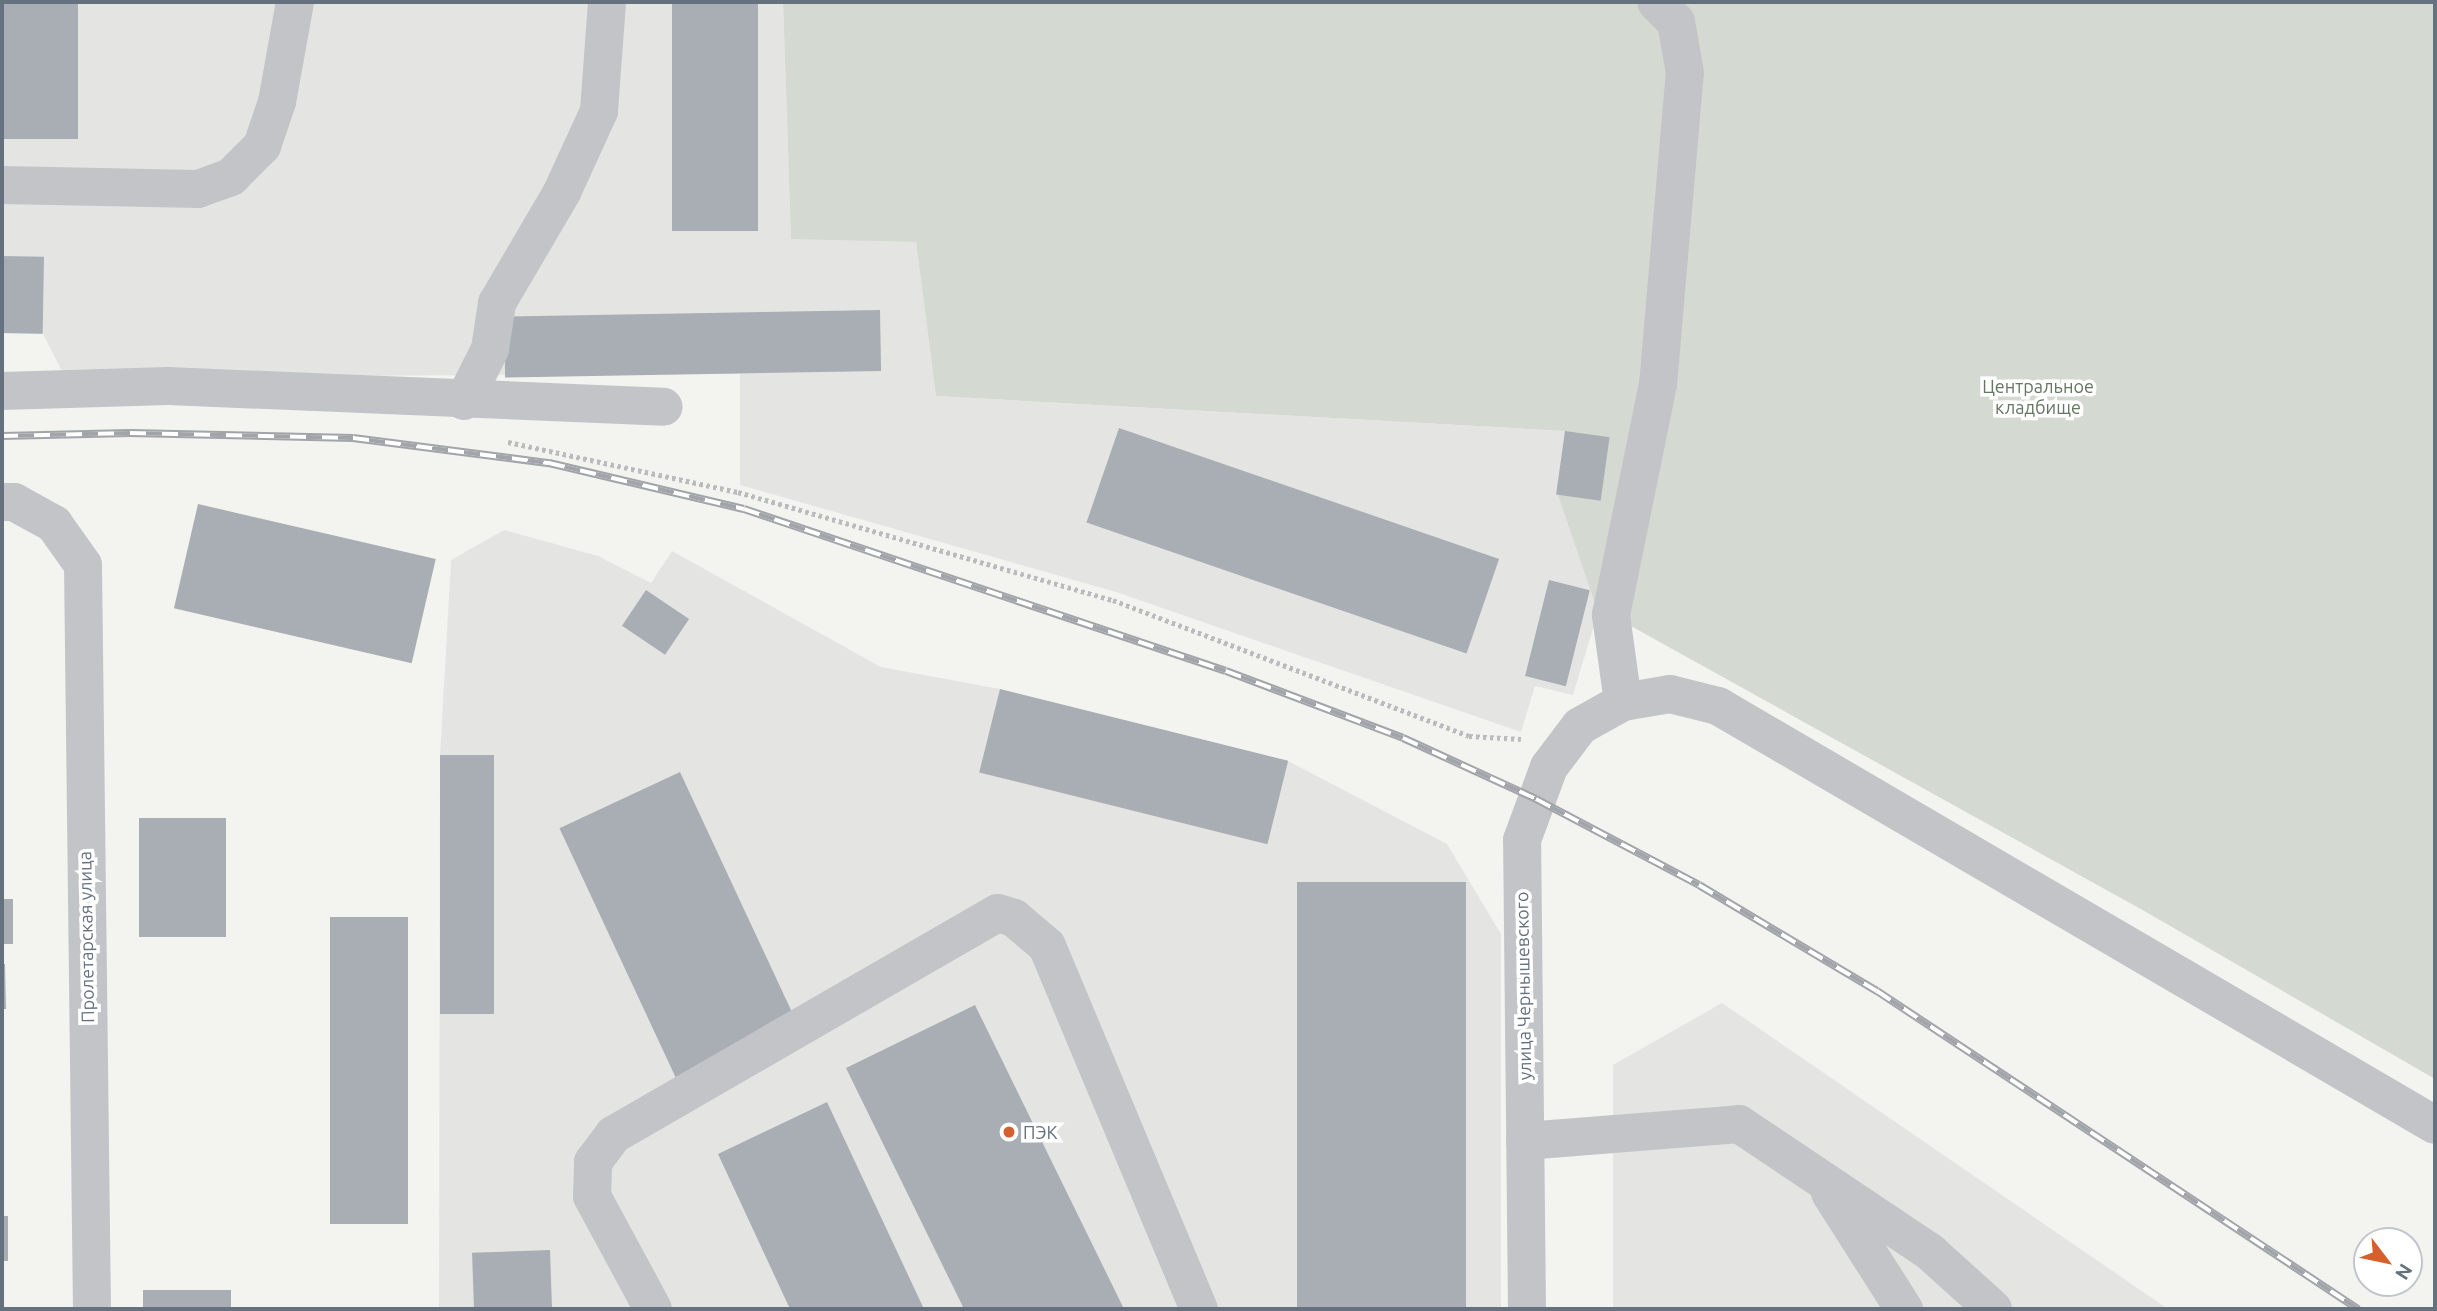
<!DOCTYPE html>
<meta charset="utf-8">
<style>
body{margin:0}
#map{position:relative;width:2437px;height:1311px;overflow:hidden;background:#f3f4f0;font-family:Ubuntu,sans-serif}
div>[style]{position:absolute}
.built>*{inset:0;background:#e4e5e3}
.green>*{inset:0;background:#d4dad1}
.building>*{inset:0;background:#a8aeb3;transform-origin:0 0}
.path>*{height:4.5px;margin-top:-2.25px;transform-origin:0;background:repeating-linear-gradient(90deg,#b9bbbd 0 3.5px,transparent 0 7px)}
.minor>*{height:38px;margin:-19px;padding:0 19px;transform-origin:19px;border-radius:19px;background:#c2c4c8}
.rail>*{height:8px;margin-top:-4px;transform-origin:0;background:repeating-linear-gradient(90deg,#fff 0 16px,#a1a5aa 0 32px);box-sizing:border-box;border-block:2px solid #a1a5aa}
.dots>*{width:19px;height:19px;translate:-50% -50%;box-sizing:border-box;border:4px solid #fff;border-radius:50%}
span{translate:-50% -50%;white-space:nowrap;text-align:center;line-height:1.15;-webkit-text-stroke:7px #fff;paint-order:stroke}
.park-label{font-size:18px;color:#657663}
.street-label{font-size:18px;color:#65717f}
.poi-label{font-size:18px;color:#65717f}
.left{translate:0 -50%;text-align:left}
.frame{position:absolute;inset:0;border:4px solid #65717f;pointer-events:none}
.north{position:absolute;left:2353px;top:1227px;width:70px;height:70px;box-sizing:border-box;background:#fff;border:2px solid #c1c6cc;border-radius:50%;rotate:122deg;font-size:19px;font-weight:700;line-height:28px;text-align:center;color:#65717f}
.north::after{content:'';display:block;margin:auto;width:24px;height:32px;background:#d6602d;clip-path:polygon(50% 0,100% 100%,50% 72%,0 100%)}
</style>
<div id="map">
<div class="built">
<div style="clip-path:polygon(2px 2px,783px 2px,791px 238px,916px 242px,936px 396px,1565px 431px,1598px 612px,1573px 695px,1535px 686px,1521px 732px,1116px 592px,740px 485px,740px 374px,65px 377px,43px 334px,2px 333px)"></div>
<div style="clip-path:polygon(504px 530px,598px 556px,651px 583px,672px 551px,881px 667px,1000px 689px,1288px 761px,1447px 844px,1501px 934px,1501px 1309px,439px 1309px,440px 756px,451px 560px)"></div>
<div style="clip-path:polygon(1722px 1003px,2168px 1309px,1613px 1309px,1613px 1065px)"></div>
</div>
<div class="green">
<div style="clip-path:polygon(783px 2px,2435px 2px,2435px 1079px,2146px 912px,1611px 615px,1598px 612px,1558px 495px,1565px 431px,936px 396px,916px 242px,791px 239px)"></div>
</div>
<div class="building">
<div style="left:2px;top:2px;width:76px;height:137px"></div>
<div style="left:672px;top:2px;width:86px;height:229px"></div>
<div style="left:2px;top:256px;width:42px;height:77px;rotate:1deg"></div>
<div style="left:880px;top:310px;width:61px;height:376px;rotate:89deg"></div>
<div style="left:1119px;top:428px;width:402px;height:100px;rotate:19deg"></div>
<div style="left:1565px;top:431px;width:45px;height:64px;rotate:8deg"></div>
<div style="left:198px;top:504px;width:244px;height:107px;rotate:13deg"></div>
<div style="left:1549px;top:580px;width:42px;height:99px;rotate:14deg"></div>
<div style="left:646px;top:590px;width:52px;height:43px;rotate:34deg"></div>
<div style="left:1000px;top:689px;width:297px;height:86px;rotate:14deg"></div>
<div style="left:494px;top:755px;width:259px;height:54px;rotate:90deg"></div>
<div style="left:680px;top:772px;width:277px;height:133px;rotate:65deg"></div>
<div style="left:139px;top:818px;width:87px;height:119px"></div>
<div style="left:1297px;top:882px;width:169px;height:427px"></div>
<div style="left:2px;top:899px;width:11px;height:45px"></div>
<div style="left:408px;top:917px;width:307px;height:78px;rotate:90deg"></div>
<div style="clip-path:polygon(2px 964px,5px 964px,6px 1009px,2px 1009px)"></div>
<div style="clip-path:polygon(975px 1005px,1124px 1309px,964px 1309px,846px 1068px)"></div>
<div style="clip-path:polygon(827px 1102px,924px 1309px,790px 1309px,718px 1154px)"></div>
<div style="left:2px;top:1216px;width:6px;height:45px"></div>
<div style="left:550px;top:1250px;width:59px;height:78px;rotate:88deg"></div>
<div style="left:231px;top:1290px;width:19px;height:88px;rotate:90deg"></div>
</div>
<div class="path">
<div style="left:508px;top:442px;width:235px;rotate:12.3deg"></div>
<div style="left:738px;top:492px;width:390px;rotate:16.1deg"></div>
<div style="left:1113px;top:600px;width:381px;rotate:20.9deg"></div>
<div style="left:1469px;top:736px;width:52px;rotate:3.3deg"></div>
</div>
<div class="minor">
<div style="left:2px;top:185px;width:196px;rotate:1.2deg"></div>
<div style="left:198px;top:189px;width:35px;rotate:-20deg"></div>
<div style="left:231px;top:177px;width:44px;rotate:-45deg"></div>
<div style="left:262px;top:146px;width:46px;rotate:-71.2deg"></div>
<div style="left:277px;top:102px;width:102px;rotate:-79.8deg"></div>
<div style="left:2px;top:391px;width:166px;rotate:-1.7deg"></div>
<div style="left:168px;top:386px;width:496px;rotate:2.4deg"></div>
<div style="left:464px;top:401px;width:58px;rotate:-63.4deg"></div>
<div style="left:490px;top:349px;width:47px;rotate:-81.3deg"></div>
<div style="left:497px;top:303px;width:129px;rotate:-59.6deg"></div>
<div style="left:562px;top:192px;width:89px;rotate:-65.4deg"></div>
<div style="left:599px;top:111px;width:108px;rotate:-85.8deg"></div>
<div style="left:2px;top:502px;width:12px"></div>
<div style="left:14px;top:502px;width:46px;rotate:28.8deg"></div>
<div style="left:54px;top:524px;width:50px;rotate:54.7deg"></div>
<div style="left:83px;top:565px;width:744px;rotate:89.31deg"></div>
<div style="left:1623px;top:702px;width:88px;rotate:-97.9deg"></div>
<div style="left:1611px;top:615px;width:235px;rotate:-78.5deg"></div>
<div style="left:1658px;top:385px;width:313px;rotate:-85.1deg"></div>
<div style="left:1685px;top:73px;width:52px;rotate:-100deg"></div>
<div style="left:1676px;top:22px;width:28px;rotate:-135deg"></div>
<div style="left:1525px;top:1141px;width:215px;rotate:-4.5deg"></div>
<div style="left:1739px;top:1124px;width:230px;rotate:33.8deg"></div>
<div style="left:1930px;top:1252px;width:85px;rotate:42.1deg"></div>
<div style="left:1830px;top:1193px;width:138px;rotate:57.5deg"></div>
<div style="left:653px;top:1309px;width:128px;rotate:-118.4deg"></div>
<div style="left:592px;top:1196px;width:34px;rotate:-88deg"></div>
<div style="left:593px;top:1162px;width:34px;rotate:-53deg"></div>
<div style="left:613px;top:1135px;width:444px;rotate:-30deg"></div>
<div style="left:998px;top:913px;width:17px;rotate:17deg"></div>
<div style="left:1014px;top:918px;width:43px;rotate:40.3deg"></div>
<div style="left:1047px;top:946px;width:394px;rotate:67.3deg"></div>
<div style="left:1527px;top:1309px;width:469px;rotate:-90.6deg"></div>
<div style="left:1522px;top:840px;width:78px;rotate:-69.7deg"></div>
<div style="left:1549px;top:767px;width:51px;rotate:-52.9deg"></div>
<div style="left:1580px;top:726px;width:49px;rotate:-29.2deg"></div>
<div style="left:1623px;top:702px;width:48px;rotate:-9.7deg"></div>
<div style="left:1670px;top:694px;width:49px;rotate:14deg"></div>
<div style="left:1718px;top:706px;width:830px;rotate:30.3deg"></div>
</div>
<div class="rail">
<div style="left:2px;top:436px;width:128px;rotate:-1.3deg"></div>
<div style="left:130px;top:433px;width:223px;rotate:1.3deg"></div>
<div style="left:353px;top:438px;width:198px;rotate:7.3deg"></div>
<div style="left:549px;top:463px;width:200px;rotate:13.3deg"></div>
<div style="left:744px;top:509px;width:508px;rotate:18.58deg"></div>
<div style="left:1226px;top:671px;width:189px;rotate:20.7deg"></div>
<div style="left:1403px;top:738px;width:146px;rotate:24.6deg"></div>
<div style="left:1536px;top:799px;width:184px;rotate:27.8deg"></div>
<div style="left:1699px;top:885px;width:207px;rotate:30.8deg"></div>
<div style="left:1877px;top:991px;width:577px;rotate:33.47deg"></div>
</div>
<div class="dots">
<div style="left:1009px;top:1132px;background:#d6602d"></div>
</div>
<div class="park-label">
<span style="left:2038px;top:397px">Центральное<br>кладбище</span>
</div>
<div class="street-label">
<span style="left:86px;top:937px;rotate:-91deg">Пролетарская улица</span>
<span style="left:1523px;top:986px;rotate:-91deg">улица Чернышевского</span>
</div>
<div class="poi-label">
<span class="left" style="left:1023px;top:1132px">ПЭК</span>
</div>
<div class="frame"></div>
<div class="north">N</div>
</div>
